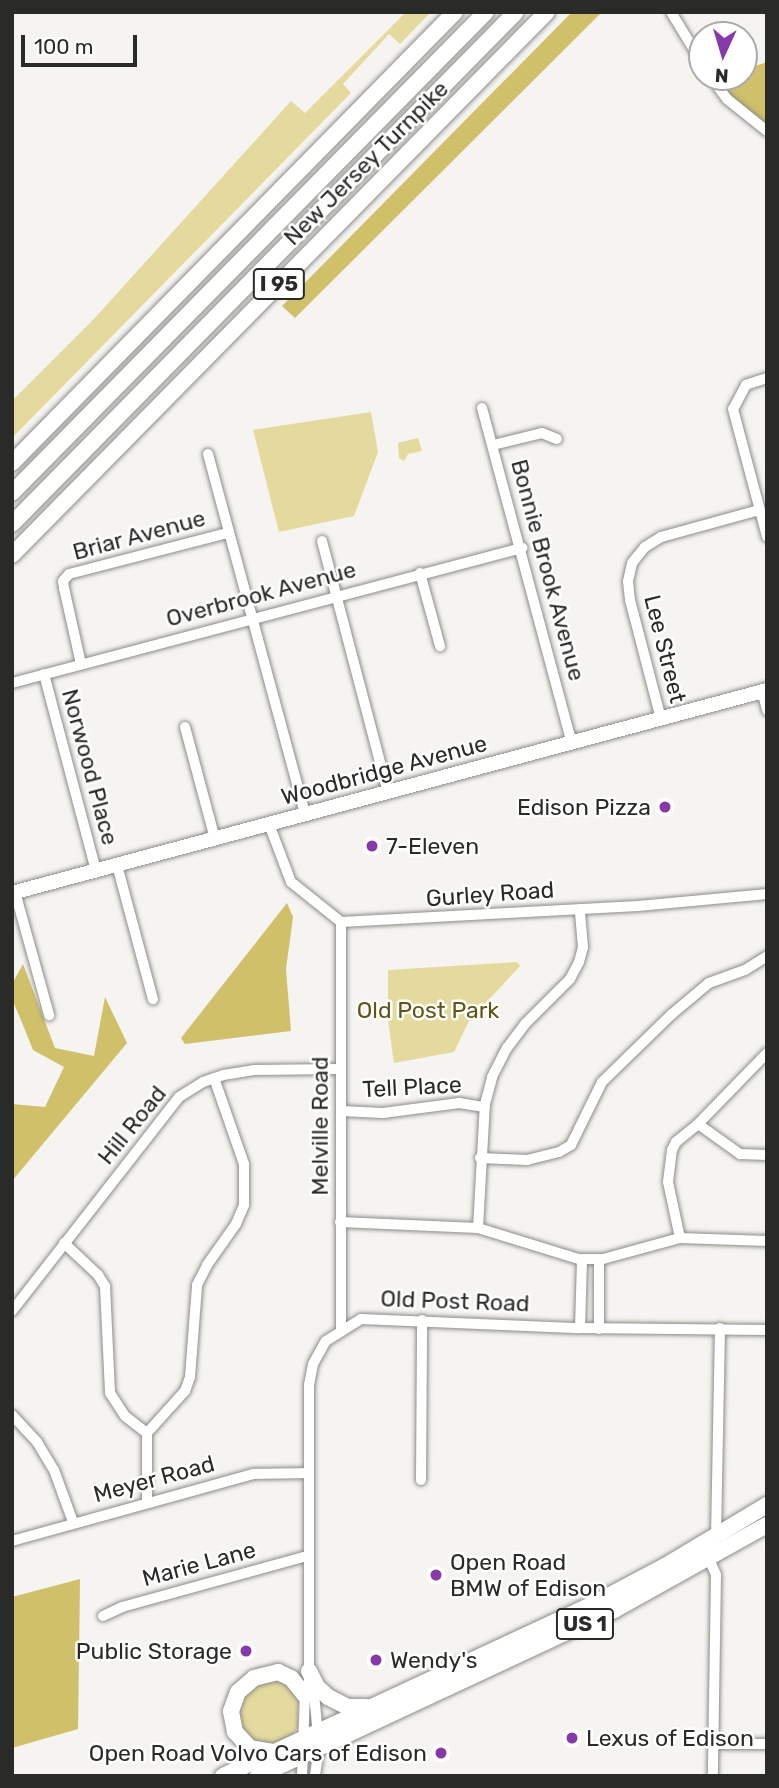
<!DOCTYPE html>
<style>
body{margin:0}
#map{position:relative;width:779px;height:1788px;overflow:hidden;background:#f5f4f1;font-family:Rubik,sans-serif}
div>[style]{position:absolute}
.green>*{inset:0;background:#e4da9d}
.forest>*{inset:0;background:#cfc069}
.roads{filter:drop-shadow(0 0 2px #8d8c89) drop-shadow(0 0 2px #8d8c89)}
.minor>*{height:10px;margin:-5px;padding:0 5px;transform-origin:5px;border-radius:5px;background:#fff}
.major>*{height:14px;margin:-7px;padding:0 7px;transform-origin:7px;border-radius:7px;background:#fff}
.highway>*{height:16px;margin:-8px;padding:0 8px;transform-origin:8px;border-radius:8px;background:#fff}
.dots>*{width:19px;height:19px;translate:-50% -50%;box-sizing:border-box;border:4px solid #fff;border-radius:50%}
span{translate:-50% -50%;white-space:nowrap;text-align:center;line-height:1.15;-webkit-text-stroke:5px #fff;paint-order:stroke}
.shield-label span{padding:2px 5px;background:#fff;border:2px solid;border-radius:5px;-webkit-text-stroke-width:0}
.shield-label{font-size:21px;color:#2a2a28;font-weight:700}
.street-label{font-size:23px;color:#2a2a28}
.poi-label{font-size:23px;color:#2a2a28}
.right{translate:-100% -50%;text-align:right}
.left{translate:0 -50%;text-align:left}
.park-label{font-size:23px;color:#605513}
.frame{position:absolute;inset:0;border:14px solid #2a2a28;pointer-events:none}
.north{position:absolute;left:688px;top:21px;width:70px;height:70px;box-sizing:border-box;background:#fff;border:2px solid #aaaaa9;border-radius:50%;rotate:184deg;font-size:19px;font-weight:700;line-height:28px;text-align:center;color:#2a2a28}
.north::after{content:'';display:block;margin:auto;width:24px;height:32px;background:#8738a9;clip-path:polygon(50% 0,100% 100%,50% 72%,0 100%)}
.scale{position:absolute;left:21px;top:35px;width:116px;height:32px;box-sizing:border-box;border:4px solid #2a2a28;border-top:0;padding-left:9px;font-size:21px;line-height:24px;white-space:nowrap;color:#2a2a28;-webkit-text-stroke:5px #fff;paint-order:stroke}
</style>
<div id="map">
<div class="green">
<div style="clip-path:polygon(406px 12px,431px 12px,400px 44px,389px 34px,343px 84px,351px 93px,12px 438px,12px 401px,93px 320px,291px 101px,305px 113px)"></div>
<div style="clip-path:polygon(371px 412px,378px 452px,354px 516px,279px 532px,253px 430px)"></div>
<div style="clip-path:polygon(418px 438px,422px 451px,408px 454px,404px 461px,399px 458px,398px 443px)"></div>
<div style="clip-path:polygon(517px 962px,520px 966px,469px 1021px,454px 1052px,394px 1063px,388px 1020px,388px 970px)"></div>
<div style="clip-path:polygon(267px 1678px,282px 1678px,298px 1698px,298px 1726px,292px 1736px,271px 1746px,257px 1746px,237px 1725px,239px 1700px)"></div>
</div>
<div class="forest">
<div style="clip-path:polygon(572px 12px,602px 12px,295px 318px,282px 306px)"></div>
<div style="clip-path:polygon(767px 62px,767px 126px,713px 80px,744px 77px,744px 70px)"></div>
<div style="clip-path:polygon(287px 903px,293px 917px,286px 969px,291px 1031px,185px 1044px,181px 1038px)"></div>
<div style="clip-path:polygon(23px 964px,55px 1048px,94px 1056px,105px 997px,127px 1043px,12px 1181px,12px 1104px,45px 1107px,64px 1067px,33px 1050px,23px 1025px,12px 999px,12px 984px)"></div>
<div style="clip-path:polygon(80px 1579px,78px 1729px,12px 1748px,12px 1597px)"></div>
</div>
<div class="roads">
<div class="minor">
<div style="left:671px;top:12px;width:60px;rotate:58.7deg"></div>
<div style="left:711px;top:77px;width:27px;rotate:54deg"></div>
<div style="left:727px;top:99px;width:51px;rotate:38.7deg"></div>
<div style="left:767px;top:378px;width:22px;rotate:162deg"></div>
<div style="left:746px;top:385px;width:27px;rotate:118deg"></div>
<div style="left:733px;top:409px;width:132px;rotate:75.1deg"></div>
<div style="left:482px;top:408px;width:347px;rotate:75deg"></div>
<div style="left:493px;top:445px;width:50px;rotate:-13.8deg"></div>
<div style="left:542px;top:433px;width:16px;rotate:22deg"></div>
<div style="left:208px;top:454px;width:373px;rotate:74.9deg"></div>
<div style="left:322px;top:541px;width:260px;rotate:75.3deg"></div>
<div style="left:420px;top:573px;width:76px;rotate:74.7deg"></div>
<div style="left:81px;top:664px;width:78px;rotate:-102.6deg"></div>
<div style="left:64px;top:588px;width:7px;rotate:-98deg"></div>
<div style="left:63px;top:581px;width:9px;rotate:-49deg"></div>
<div style="left:69px;top:574px;width:164px;rotate:-14.5deg"></div>
<div style="left:44px;top:674px;width:204px;rotate:75.2deg"></div>
<div style="left:12px;top:683px;width:528px;rotate:-14.83deg"></div>
<div style="left:762px;top:691px;width:20px;rotate:75deg"></div>
<div style="left:661px;top:719px;width:123px;rotate:-104.6deg"></div>
<div style="left:630px;top:600px;width:19px;rotate:-96deg"></div>
<div style="left:628px;top:581px;width:18px;rotate:-77deg"></div>
<div style="left:632px;top:563px;width:21px;rotate:-51deg"></div>
<div style="left:645px;top:547px;width:19px;rotate:-32deg"></div>
<div style="left:661px;top:537px;width:102px;rotate:-15.4deg"></div>
<div style="left:185px;top:727px;width:116px;rotate:75deg"></div>
<div style="left:269px;top:824px;width:62px;rotate:69.2deg"></div>
<div style="left:291px;top:882px;width:64px;rotate:38.7deg"></div>
<div style="left:341px;top:922px;width:297px;rotate:-3.1deg"></div>
<div style="left:638px;top:906px;width:130px;rotate:-5.3deg"></div>
<div style="left:117px;top:865px;width:139px;rotate:75deg"></div>
<div style="left:15px;top:892px;width:128px;rotate:74.5deg"></div>
<div style="left:341px;top:1111px;width:42px;rotate:2.7deg"></div>
<div style="left:383px;top:1113px;width:77px;rotate:-7.5deg"></div>
<div style="left:459px;top:1103px;width:26px;rotate:9deg"></div>
<div style="left:698px;top:1124px;width:52px;rotate:35.5deg"></div>
<div style="left:740px;top:1154px;width:27px;rotate:2deg"></div>
<div style="left:480px;top:1158px;width:47px;rotate:2.4deg"></div>
<div style="left:527px;top:1160px;width:33px;rotate:-14deg"></div>
<div style="left:559px;top:1152px;width:14px;rotate:-30deg"></div>
<div style="left:571px;top:1145px;width:70px;rotate:-63.8deg"></div>
<div style="left:602px;top:1082px;width:98px;rotate:-44.2deg"></div>
<div style="left:672px;top:1014px;width:48px;rotate:-40deg"></div>
<div style="left:709px;top:983px;width:38px;rotate:-20deg"></div>
<div style="left:745px;top:970px;width:26px;rotate:-32deg"></div>
<div style="left:340px;top:1222px;width:138px;rotate:2.5deg"></div>
<div style="left:478px;top:1228px;width:106px;rotate:17.1deg"></div>
<div style="left:579px;top:1259px;width:24px"></div>
<div style="left:603px;top:1259px;width:80px;rotate:-15.3deg"></div>
<div style="left:680px;top:1238px;width:87px;rotate:2deg"></div>
<div style="left:478px;top:1228px;width:124px;rotate:-86.8deg"></div>
<div style="left:485px;top:1104px;width:28px;rotate:-75deg"></div>
<div style="left:492px;top:1077px;width:33px;rotate:-63deg"></div>
<div style="left:507px;top:1048px;width:30px;rotate:-53deg"></div>
<div style="left:525px;top:1024px;width:64px;rotate:-45deg"></div>
<div style="left:570px;top:979px;width:19px;rotate:-62deg"></div>
<div style="left:579px;top:962px;width:16px;rotate:-75deg"></div>
<div style="left:583px;top:947px;width:38px;rotate:-95deg"></div>
<div style="left:680px;top:1238px;width:57px;rotate:-102.1deg"></div>
<div style="left:668px;top:1182px;width:32px;rotate:-83deg"></div>
<div style="left:672px;top:1150px;width:9px;rotate:-63deg"></div>
<div style="left:676px;top:1142px;width:28px;rotate:-39deg"></div>
<div style="left:698px;top:1124px;width:99px;rotate:-45.8deg"></div>
<div style="left:64px;top:1243px;width:47px;rotate:43.3deg"></div>
<div style="left:98px;top:1275px;width:13px;rotate:58deg"></div>
<div style="left:105px;top:1286px;width:107px;rotate:87.3deg"></div>
<div style="left:110px;top:1393px;width:27px;rotate:57deg"></div>
<div style="left:125px;top:1416px;width:28px;rotate:38deg"></div>
<div style="left:599px;top:1259px;width:70px;rotate:90deg"></div>
<div style="left:12px;top:1311px;width:271px;rotate:-52deg"></div>
<div style="left:179px;top:1097px;width:28px;rotate:-32deg"></div>
<div style="left:203px;top:1082px;width:21px;rotate:-19deg"></div>
<div style="left:223px;top:1075px;width:31px;rotate:-9deg"></div>
<div style="left:254px;top:1070px;width:87px;rotate:-0.7deg"></div>
<div style="left:580px;top:1328px;width:69px;rotate:-88.3deg"></div>
<div style="left:341px;top:1329px;width:407px;rotate:-90deg"></div>
<div style="left:12px;top:1415px;width:37px;rotate:47deg"></div>
<div style="left:37px;top:1442px;width:33px;rotate:59deg"></div>
<div style="left:54px;top:1470px;width:55px;rotate:69.9deg"></div>
<div style="left:421px;top:1480px;width:160px;rotate:-89.6deg"></div>
<div style="left:147px;top:1502px;width:69px;rotate:-90deg"></div>
<div style="left:147px;top:1433px;width:57px;rotate:-47.9deg"></div>
<div style="left:185px;top:1391px;width:15px;rotate:-70deg"></div>
<div style="left:190px;top:1377px;width:92px;rotate:-85.6deg"></div>
<div style="left:197px;top:1285px;width:22px;rotate:-63deg"></div>
<div style="left:207px;top:1265px;width:50px;rotate:-54.7deg"></div>
<div style="left:236px;top:1224px;width:21px;rotate:-67deg"></div>
<div style="left:244px;top:1205px;width:41px;rotate:-90deg"></div>
<div style="left:244px;top:1164px;width:91px;rotate:-109.2deg"></div>
<div style="left:716px;top:1536px;width:208px;rotate:-88.9deg"></div>
<div style="left:12px;top:1541px;width:250px;rotate:-15.5deg"></div>
<div style="left:253px;top:1474px;width:55px;rotate:-1deg"></div>
<div style="left:709px;top:1559px;width:17px;rotate:66deg"></div>
<div style="left:716px;top:1575px;width:201px;rotate:90.9deg"></div>
<div style="left:103px;top:1616px;width:21px;rotate:-25deg"></div>
<div style="left:122px;top:1607px;width:192px;rotate:-15.4deg"></div>
<div style="left:309px;top:1683px;width:11px;rotate:63deg"></div>
<div style="left:314px;top:1693px;width:54px;rotate:84.7deg"></div>
<div style="left:319px;top:1747px;width:29px;rotate:98deg"></div>
<div style="left:714px;top:1744px;width:53px"></div>
<div style="left:302px;top:1776px;width:81px;rotate:-87.9deg"></div>
<div style="left:305px;top:1695px;width:13px;rotate:-72deg"></div>
<div style="left:309px;top:1683px;width:298px;rotate:-90deg"></div>
<div style="left:309px;top:1385px;width:21px;rotate:-79deg"></div>
<div style="left:313px;top:1364px;width:26px;rotate:-61deg"></div>
<div style="left:326px;top:1341px;width:41px;rotate:-32.2deg"></div>
<div style="left:361px;top:1319px;width:219px;rotate:2.4deg"></div>
<div style="left:580px;top:1328px;width:187px;rotate:0.6deg"></div>
</div>
<div class="major">
<div style="left:12px;top:893px;width:782px;rotate:-15.05deg"></div>
</div>
<div class="highway">
<div style="left:12px;top:463px;width:632px;rotate:-45.51deg"></div>
<div style="left:12px;top:493px;width:675px;rotate:-45.42deg"></div>
<div style="left:12px;top:524px;width:718px;rotate:-45.45deg"></div>
<div style="left:12px;top:555px;width:762px;rotate:-45.43deg"></div>
<div style="left:309px;top:1671px;width:18px;rotate:63deg"></div>
<div style="left:317px;top:1687px;width:15px;rotate:42deg"></div>
<div style="left:328px;top:1697px;width:22px;rotate:27deg"></div>
<div style="left:348px;top:1707px;width:18px"></div>
<div style="left:273px;top:1752px;width:23px;rotate:-170deg"></div>
<div style="left:250px;top:1748px;width:22px;rotate:-133deg"></div>
<div style="left:235px;top:1732px;width:21px;rotate:-101deg"></div>
<div style="left:231px;top:1711px;width:20px;rotate:-70deg"></div>
<div style="left:238px;top:1692px;width:21px;rotate:-41deg"></div>
<div style="left:254px;top:1678px;width:25px;rotate:-14deg"></div>
<div style="left:278px;top:1672px;width:14px;rotate:25deg"></div>
<div style="left:291px;top:1678px;width:22px;rotate:51deg"></div>
<div style="left:223px;top:1776px;width:410px;rotate:-24.9deg"></div>
<div style="left:595px;top:1603px;width:79px;rotate:-27.9deg"></div>
<div style="left:665px;top:1566px;width:119px;rotate:-30.9deg"></div>
<div style="left:258px;top:1776px;width:393px;rotate:-25deg"></div>
<div style="left:614px;top:1610px;width:175px;rotate:-29.1deg"></div>
</div>
</div>
<div class="dots">
<div style="left:665px;top:807px;background:#8738a9"></div>
<div style="left:372px;top:846px;background:#8738a9"></div>
<div style="left:436px;top:1575px;background:#8738a9"></div>
<div style="left:246px;top:1651px;background:#8738a9"></div>
<div style="left:376px;top:1660px;background:#8738a9"></div>
<div style="left:572px;top:1738px;background:#8738a9"></div>
<div style="left:441px;top:1753px;background:#8738a9"></div>
</div>
<div class="shield-label">
<span style="left:279px;top:284px">I 95</span>
<span style="left:585px;top:1624px">US 1</span>
</div>
<div class="street-label">
<span style="left:366px;top:163px;rotate:-45deg">New Jersey Turnpike</span>
<span style="left:139px;top:535px;rotate:-15deg">Briar Avenue</span>
<span style="left:548px;top:570px;rotate:75deg">Bonnie Brook Avenue</span>
<span style="left:261px;top:594px;rotate:-15deg">Overbrook Avenue</span>
<span style="left:665px;top:649px;rotate:76deg">Lee Street</span>
<span style="left:90px;top:767px;rotate:75deg">Norwood Place</span>
<span style="left:384px;top:770px;rotate:-15deg">Woodbridge Avenue</span>
<span style="left:490px;top:894px;rotate:-4deg">Gurley Road</span>
<span style="left:412px;top:1087px;rotate:-3deg">Tell Place</span>
<span style="left:132px;top:1125px;rotate:-51deg">Hill Road</span>
<span style="left:320px;top:1126px;rotate:-90deg">Melville Road</span>
<span style="left:455px;top:1301px;rotate:2deg">Old Post Road</span>
<span style="left:154px;top:1479px;rotate:-15deg">Meyer Road</span>
<span style="left:199px;top:1564px;rotate:-15deg">Marie Lane</span>
</div>
<div class="poi-label">
<span class="right" style="left:651px;top:807px">Edison Pizza</span>
<span class="left" style="left:386px;top:846px">7-Eleven</span>
<span class="left" style="left:450px;top:1575px">Open Road<br>BMW of Edison</span>
<span class="right" style="left:232px;top:1651px">Public Storage</span>
<span class="left" style="left:390px;top:1660px">Wendy's</span>
<span class="left" style="left:586px;top:1738px">Lexus of Edison</span>
<span class="right" style="left:427px;top:1753px">Open Road Volvo Cars of Edison</span>
</div>
<div class="park-label">
<span style="left:428px;top:1010px">Old Post Park</span>
</div>
<div class="frame"></div>
<div class="north">N</div>
<div class="scale">100 m</div>
</div>
